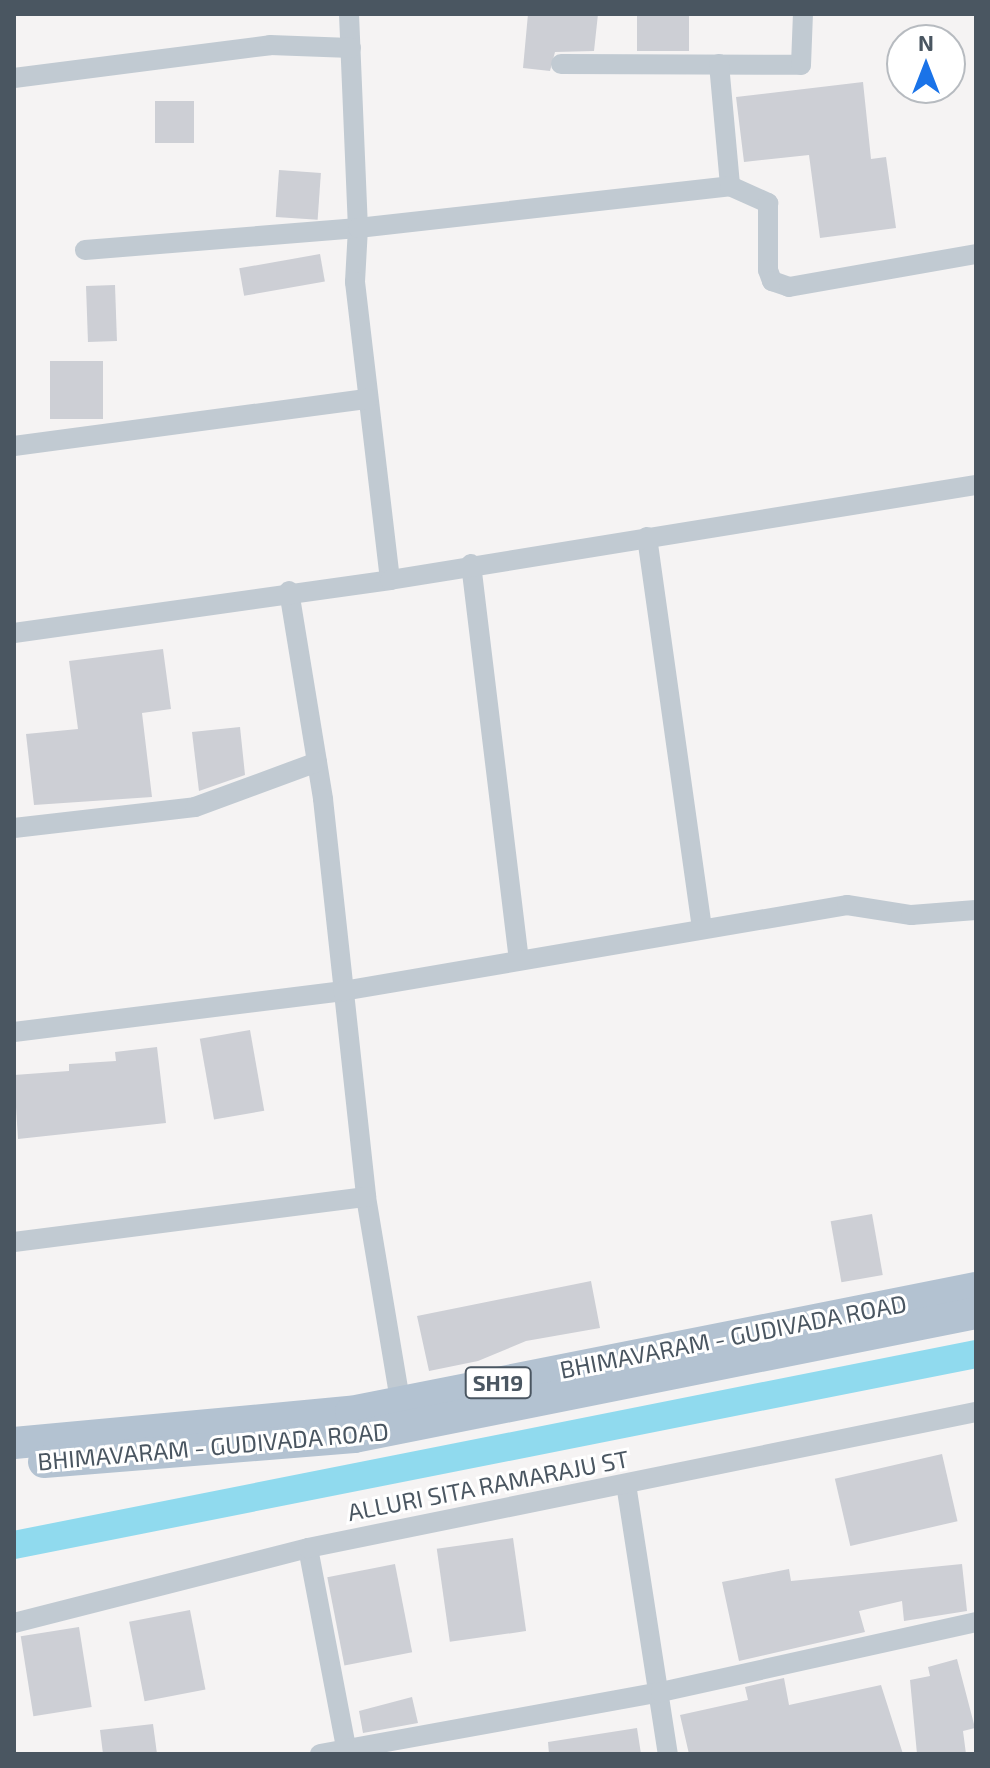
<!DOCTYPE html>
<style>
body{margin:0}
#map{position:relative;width:990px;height:1768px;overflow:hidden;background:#f5f3f3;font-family:"Exo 2",sans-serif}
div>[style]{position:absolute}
.canal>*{height:28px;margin:-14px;padding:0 14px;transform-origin:14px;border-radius:14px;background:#90daee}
.building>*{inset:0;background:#cdcfd5;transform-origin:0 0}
.street>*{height:20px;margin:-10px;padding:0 10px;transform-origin:10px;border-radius:10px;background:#c1cad2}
.primary>*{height:32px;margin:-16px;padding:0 16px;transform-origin:16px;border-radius:16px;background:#b3c2d1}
span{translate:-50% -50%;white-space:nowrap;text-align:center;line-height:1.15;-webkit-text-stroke:6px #fff;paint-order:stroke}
.shield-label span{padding:2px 6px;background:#fff;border:2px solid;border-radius:6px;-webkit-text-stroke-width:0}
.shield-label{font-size:22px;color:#4a5661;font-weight:700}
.street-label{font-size:24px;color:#4a5661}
.frame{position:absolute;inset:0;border:16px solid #4a5661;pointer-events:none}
.north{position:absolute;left:886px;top:24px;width:80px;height:80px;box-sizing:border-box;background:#fff;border:2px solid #b7bbc0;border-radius:50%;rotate:0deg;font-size:22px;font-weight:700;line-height:32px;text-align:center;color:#4a5661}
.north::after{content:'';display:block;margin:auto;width:28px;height:36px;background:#1a73e8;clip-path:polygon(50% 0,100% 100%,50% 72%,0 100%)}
</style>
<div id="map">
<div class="canal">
<div style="left:14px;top:1545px;width:981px;rotate:-11.23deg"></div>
</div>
<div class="building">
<div style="clip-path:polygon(528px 14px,598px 14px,594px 51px,555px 52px,550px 71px,523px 68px)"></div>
<div style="left:637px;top:14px;width:52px;height:37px"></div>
<div style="clip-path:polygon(863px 82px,871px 159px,886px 157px,896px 228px,820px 238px,809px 155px,744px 162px,736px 97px)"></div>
<div style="left:155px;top:101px;width:39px;height:42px"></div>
<div style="left:279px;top:170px;width:42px;height:47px;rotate:4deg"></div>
<div style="left:320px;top:254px;width:28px;height:82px;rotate:80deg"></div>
<div style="left:115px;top:285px;width:56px;height:29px;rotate:88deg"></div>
<div style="left:50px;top:361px;width:53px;height:58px"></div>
<div style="clip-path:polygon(163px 649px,171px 709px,142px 713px,152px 797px,34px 805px,26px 734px,78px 729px,69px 661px)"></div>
<div style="clip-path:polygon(240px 727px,245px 775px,199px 791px,192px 732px)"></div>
<div style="left:250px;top:1030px;width:82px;height:51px;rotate:80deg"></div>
<div style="clip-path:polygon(157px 1047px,166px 1123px,18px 1139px,14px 1075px,69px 1071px,69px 1064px,116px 1061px,115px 1052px)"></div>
<div style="left:872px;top:1214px;width:62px;height:42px;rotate:80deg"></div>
<div style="clip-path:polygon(591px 1281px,600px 1328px,526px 1341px,478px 1361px,429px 1371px,417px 1316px)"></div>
<div style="left:942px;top:1454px;width:69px;height:110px;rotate:77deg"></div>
<div style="left:513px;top:1538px;width:94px;height:77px;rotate:82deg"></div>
<div style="left:395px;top:1564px;width:90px;height:69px;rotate:79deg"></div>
<div style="clip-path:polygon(962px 1564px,967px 1611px,904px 1621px,902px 1601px,859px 1611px,865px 1632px,739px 1661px,722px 1582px,789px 1569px,791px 1581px)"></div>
<div style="left:190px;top:1610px;width:81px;height:62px;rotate:79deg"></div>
<div style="left:79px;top:1627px;width:81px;height:59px;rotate:81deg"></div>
<div style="clip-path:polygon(957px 1659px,975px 1728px,963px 1731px,966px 1754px,917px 1754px,910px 1680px,930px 1676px,928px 1667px)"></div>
<div style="clip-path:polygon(784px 1678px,789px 1705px,881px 1685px,903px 1754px,689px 1754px,680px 1715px,748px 1700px,745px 1687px)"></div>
<div style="clip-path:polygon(412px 1697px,418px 1723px,363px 1733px,359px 1711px)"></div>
<div style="clip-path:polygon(153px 1724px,157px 1754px,103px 1754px,100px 1730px)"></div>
<div style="clip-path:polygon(637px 1728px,641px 1754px,549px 1754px,548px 1742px)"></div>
</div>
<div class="street">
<div style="left:349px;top:14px;width:214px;rotate:87.6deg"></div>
<div style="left:358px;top:228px;width:54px;rotate:93.2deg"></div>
<div style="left:355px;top:282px;width:300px;rotate:83.3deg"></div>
<div style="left:561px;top:64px;width:240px;rotate:0.2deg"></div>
<div style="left:801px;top:65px;width:51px;rotate:-87.8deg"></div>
<div style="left:719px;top:64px;width:122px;rotate:84.8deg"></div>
<div style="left:14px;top:78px;width:258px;rotate:-7.3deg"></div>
<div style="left:270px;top:45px;width:81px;rotate:2.1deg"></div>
<div style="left:85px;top:250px;width:274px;rotate:-4.6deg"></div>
<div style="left:358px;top:228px;width:374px;rotate:-6.4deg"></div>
<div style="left:730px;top:186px;width:42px;rotate:24.1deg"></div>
<div style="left:768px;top:203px;width:67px;rotate:90deg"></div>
<div style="left:768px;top:270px;width:12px;rotate:70deg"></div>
<div style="left:772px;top:281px;width:18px;rotate:19deg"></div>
<div style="left:789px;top:287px;width:190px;rotate:-10deg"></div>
<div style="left:14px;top:446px;width:357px;rotate:-7.6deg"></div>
<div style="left:647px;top:537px;width:394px;rotate:82deg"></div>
<div style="left:471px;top:564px;width:397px;rotate:83.1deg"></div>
<div style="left:289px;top:591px;width:211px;rotate:80.7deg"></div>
<div style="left:323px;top:799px;width:400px;rotate:83.8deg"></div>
<div style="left:366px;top:1197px;width:217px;rotate:80.5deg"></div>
<div style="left:14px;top:633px;width:380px;rotate:-8deg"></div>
<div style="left:390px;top:580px;width:594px;rotate:-9.21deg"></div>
<div style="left:14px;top:828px;width:182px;rotate:-6.6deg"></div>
<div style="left:195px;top:807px;width:130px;rotate:-20.2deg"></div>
<div style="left:14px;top:1032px;width:332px;rotate:-7.1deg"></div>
<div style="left:343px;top:991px;width:511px;rotate:-9.68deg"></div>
<div style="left:847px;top:905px;width:65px;rotate:8.9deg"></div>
<div style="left:911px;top:915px;width:65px;rotate:-4.4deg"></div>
<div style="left:14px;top:1242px;width:355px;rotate:-7.3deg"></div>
<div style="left:626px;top:1484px;width:273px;rotate:81.2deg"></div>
<div style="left:308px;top:1548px;width:204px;rotate:79.2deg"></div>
<div style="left:14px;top:1623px;width:303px;rotate:-14.3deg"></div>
<div style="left:308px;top:1548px;width:682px;rotate:-11.51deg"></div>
<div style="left:320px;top:1754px;width:347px;rotate:-10.3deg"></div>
<div style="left:661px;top:1692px;width:323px;rotate:-12.5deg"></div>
</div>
<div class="primary">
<div style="left:14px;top:1443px;width:338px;rotate:-5.3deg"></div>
<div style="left:351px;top:1412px;width:637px;rotate:-11.22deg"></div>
<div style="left:44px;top:1462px;width:311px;rotate:-4.6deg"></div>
<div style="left:354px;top:1437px;width:634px;rotate:-11.27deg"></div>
</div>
<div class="shield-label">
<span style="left:498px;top:1383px">SH19</span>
</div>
<div class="street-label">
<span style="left:733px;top:1336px;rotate:-11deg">BHIMAVARAM - GUDIVADA ROAD</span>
<span style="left:213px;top:1446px;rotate:-5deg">BHIMAVARAM - GUDIVADA ROAD</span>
<span style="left:488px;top:1485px;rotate:-11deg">ALLURI SITA RAMARAJU ST</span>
</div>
<div class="frame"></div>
<div class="north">N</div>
</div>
